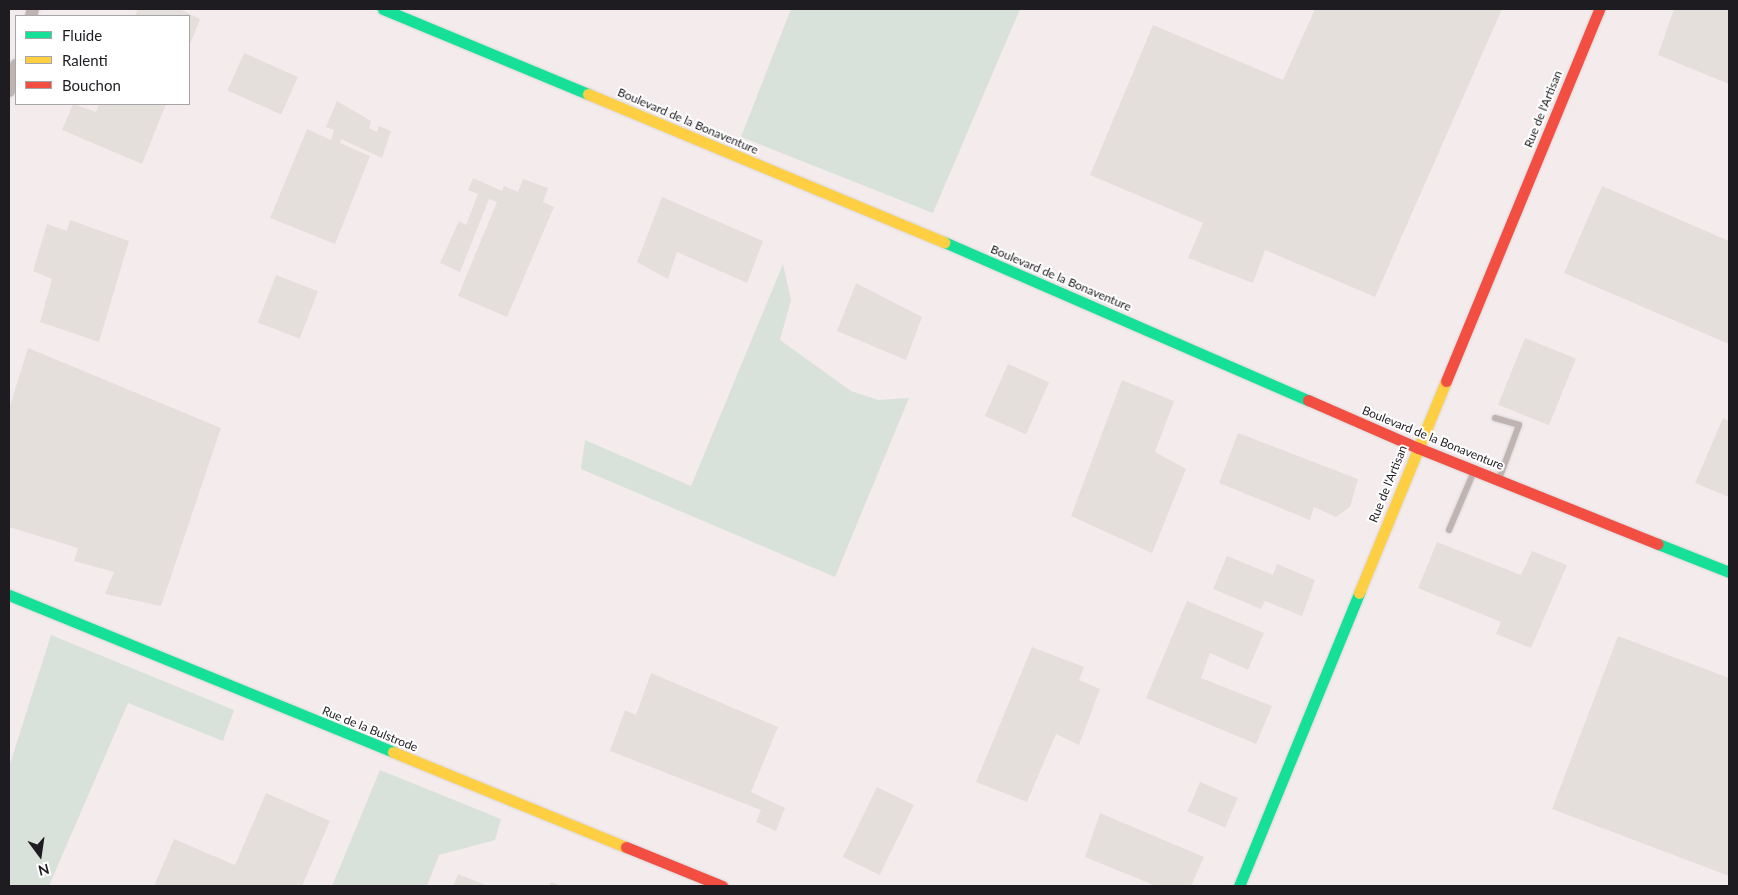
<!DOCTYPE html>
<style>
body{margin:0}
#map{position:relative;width:1738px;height:895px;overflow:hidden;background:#fcfcfd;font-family:Lato,sans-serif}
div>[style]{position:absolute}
.industrial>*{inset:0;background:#f4ebed}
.green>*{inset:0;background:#d8e2da}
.building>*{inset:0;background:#e5dfdb;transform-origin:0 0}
.roads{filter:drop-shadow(0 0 1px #d8d8da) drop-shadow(0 0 1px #d8d8da)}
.lane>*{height:6px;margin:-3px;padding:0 3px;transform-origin:3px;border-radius:3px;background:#c0b4b2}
.street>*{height:12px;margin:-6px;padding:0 6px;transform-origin:6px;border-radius:6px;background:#c0b4b2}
.fast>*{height:11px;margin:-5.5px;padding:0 5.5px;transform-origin:5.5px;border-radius:5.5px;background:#16e098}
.slow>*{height:11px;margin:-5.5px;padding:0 5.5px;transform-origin:5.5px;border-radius:5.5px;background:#ffcf43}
.jam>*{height:11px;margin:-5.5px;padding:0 5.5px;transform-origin:5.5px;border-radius:5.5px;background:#f24e42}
span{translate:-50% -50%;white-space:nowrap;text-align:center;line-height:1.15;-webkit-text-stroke:4px #fff;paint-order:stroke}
.street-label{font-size:12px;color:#1e1c21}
.frame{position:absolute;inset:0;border:10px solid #1e1c21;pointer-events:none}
.legend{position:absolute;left:15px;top:15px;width:175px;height:90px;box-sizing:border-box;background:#fff;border:1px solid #a5a4a6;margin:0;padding:6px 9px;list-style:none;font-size:15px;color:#1e1c21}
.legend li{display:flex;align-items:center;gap:10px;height:25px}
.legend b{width:25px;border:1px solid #a5a4a6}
.north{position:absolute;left:15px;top:830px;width:50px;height:50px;-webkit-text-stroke:4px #fff;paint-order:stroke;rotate:166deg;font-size:14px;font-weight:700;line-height:20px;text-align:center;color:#1e1c21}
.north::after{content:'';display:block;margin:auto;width:18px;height:22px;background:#1e1c21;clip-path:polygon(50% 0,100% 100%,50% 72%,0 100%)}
</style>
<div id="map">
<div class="industrial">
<div style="clip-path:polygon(evenodd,9px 9px,1729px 9px,1729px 886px,9px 886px,9px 9px,16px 16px,189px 16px,189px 104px,16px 104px,16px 16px)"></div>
</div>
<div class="green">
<div style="clip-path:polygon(791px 9px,1020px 9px,933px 213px,741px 137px)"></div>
<div style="clip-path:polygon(783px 264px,791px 300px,780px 340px,851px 391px,878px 400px,909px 398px,835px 577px,581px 469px,585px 440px,691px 486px)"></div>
<div style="clip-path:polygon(51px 635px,234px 710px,223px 741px,128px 703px,49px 886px,9px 886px,9px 767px)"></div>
<div style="clip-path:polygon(380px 770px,501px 819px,495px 840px,439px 855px,427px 886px,332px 886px)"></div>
</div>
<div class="building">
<div style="clip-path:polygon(138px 9px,180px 9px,200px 19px,189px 47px,189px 16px,135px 16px)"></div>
<div style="clip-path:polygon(1315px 9px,1502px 9px,1375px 297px,1265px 250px,1253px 283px,1188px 258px,1203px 223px,1090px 175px,1153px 25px,1283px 80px)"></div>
<div style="clip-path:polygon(1674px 9px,1729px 9px,1729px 84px,1658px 55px)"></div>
<div style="left:244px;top:53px;width:59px;height:41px;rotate:24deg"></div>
<div style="clip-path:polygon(337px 101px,371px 121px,369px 128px,377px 132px,379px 126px,391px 131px,382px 158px,341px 139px,340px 143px,370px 156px,335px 244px,270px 218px,307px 129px,331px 140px,334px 130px,326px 127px)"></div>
<div style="clip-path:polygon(73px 104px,96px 112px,99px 104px,166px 104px,142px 164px,62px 130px)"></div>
<div style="clip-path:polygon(473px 178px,502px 191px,504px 186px,518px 192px,523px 179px,548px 188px,543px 202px,554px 207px,507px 317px,458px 296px,497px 202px,489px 199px,460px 272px,440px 263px,459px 221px,466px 225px,478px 194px,468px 190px)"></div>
<div style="clip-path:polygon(1602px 186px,1729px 241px,1729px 344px,1564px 273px)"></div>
<div style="clip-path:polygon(662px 197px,763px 241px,747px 283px,677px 252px,668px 279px,637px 262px)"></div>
<div style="clip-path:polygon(70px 220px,129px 241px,99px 342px,40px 322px,52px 279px,33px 271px,47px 224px,67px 231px)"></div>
<div style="left:276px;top:275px;width:45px;height:51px;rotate:21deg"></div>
<div style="clip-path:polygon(856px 283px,922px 317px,906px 360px,837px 331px)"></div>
<div style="left:1525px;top:338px;width:55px;height:72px;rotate:22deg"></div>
<div style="clip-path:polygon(28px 348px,221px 428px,161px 606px,105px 594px,114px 572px,74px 561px,78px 548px,9px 527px,9px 409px)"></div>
<div style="left:1008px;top:364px;width:45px;height:57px;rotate:24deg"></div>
<div style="clip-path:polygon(1122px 380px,1174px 401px,1155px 452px,1186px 469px,1152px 553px,1071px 516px)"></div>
<div style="clip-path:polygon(1723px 418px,1729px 421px,1729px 497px,1695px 483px)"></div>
<div style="clip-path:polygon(1238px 433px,1358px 479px,1350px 507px,1336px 517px,1314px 507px,1310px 520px,1219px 483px)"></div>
<div style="clip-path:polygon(1437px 542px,1521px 575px,1532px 551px,1567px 565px,1531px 648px,1496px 634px,1501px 622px,1418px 588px)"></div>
<div style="clip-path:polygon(1227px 556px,1273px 575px,1277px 564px,1315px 580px,1302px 616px,1265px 601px,1261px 609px,1213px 589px)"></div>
<div style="clip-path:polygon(1187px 601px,1264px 633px,1248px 670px,1210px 653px,1201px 678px,1272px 706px,1256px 744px,1146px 698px)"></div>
<div style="clip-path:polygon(1618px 636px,1729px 678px,1729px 876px,1552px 809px)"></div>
<div style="clip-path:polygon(1032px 647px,1084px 667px,1079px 680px,1100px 689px,1079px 745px,1056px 734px,1027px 802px,976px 782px)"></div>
<div style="clip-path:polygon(651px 673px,778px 727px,751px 792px,785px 808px,776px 831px,756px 822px,761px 810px,610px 751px,625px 710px,636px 715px)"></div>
<div style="left:1200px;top:782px;width:41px;height:32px;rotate:23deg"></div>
<div style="left:877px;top:787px;width:41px;height:78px;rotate:26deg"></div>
<div style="clip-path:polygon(266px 793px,330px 821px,302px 886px,154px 886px,174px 839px,235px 865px)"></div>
<div style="clip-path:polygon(1100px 813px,1204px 857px,1191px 886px,1156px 886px,1085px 857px)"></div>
<div style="clip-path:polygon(458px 874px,488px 886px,453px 886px)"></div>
<div style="clip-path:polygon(551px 882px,561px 886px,549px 886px)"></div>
</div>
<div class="roads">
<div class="lane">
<div style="left:1495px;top:418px;width:25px;rotate:16deg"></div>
<div style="left:1519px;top:425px;width:58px;rotate:110.3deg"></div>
<div style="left:1449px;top:530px;width:64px;rotate:-67deg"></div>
</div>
<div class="street">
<div style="left:31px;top:16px;width:7px;rotate:-74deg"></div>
<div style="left:9px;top:91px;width:27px;rotate:-75deg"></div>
</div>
<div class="fast">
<div style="left:383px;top:9px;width:222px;rotate:22.5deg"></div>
<div style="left:944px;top:242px;width:397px;rotate:23.5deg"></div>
<div style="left:1658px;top:544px;width:76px;rotate:21.5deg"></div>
<div style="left:9px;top:595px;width:415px;rotate:22.2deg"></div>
<div style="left:1239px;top:886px;width:317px;rotate:-67.7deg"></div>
</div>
<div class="slow">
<div style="left:588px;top:94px;width:386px;rotate:22.6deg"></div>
<div style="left:1359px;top:593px;width:229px;rotate:-67.7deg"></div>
<div style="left:393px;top:752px;width:252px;rotate:22.2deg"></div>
</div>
<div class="jam">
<div style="left:1446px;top:381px;width:402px;rotate:-67.6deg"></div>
<div style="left:1308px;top:400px;width:120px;rotate:23.6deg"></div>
<div style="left:1418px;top:448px;width:258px;rotate:21.8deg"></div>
<div style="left:626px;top:847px;width:104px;rotate:22.1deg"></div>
</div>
</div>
<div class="street-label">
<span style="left:1543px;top:109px;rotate:-68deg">Rue de l'Artisan</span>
<span style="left:688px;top:121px;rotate:23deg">Boulevard de la Bonaventure</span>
<span style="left:1061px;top:278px;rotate:23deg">Boulevard de la Bonaventure</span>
<span style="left:1433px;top:438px;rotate:22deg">Boulevard de la Bonaventure</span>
<span style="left:1388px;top:484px;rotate:-68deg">Rue de l'Artisan</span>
<span style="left:370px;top:729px;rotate:22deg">Rue de la Bulstrode</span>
</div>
<div class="frame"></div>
<ul class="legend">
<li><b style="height:6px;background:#16e098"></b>Fluide</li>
<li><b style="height:6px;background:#ffcf43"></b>Ralenti</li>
<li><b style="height:6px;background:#f24e42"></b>Bouchon</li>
</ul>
<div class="north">N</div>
</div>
